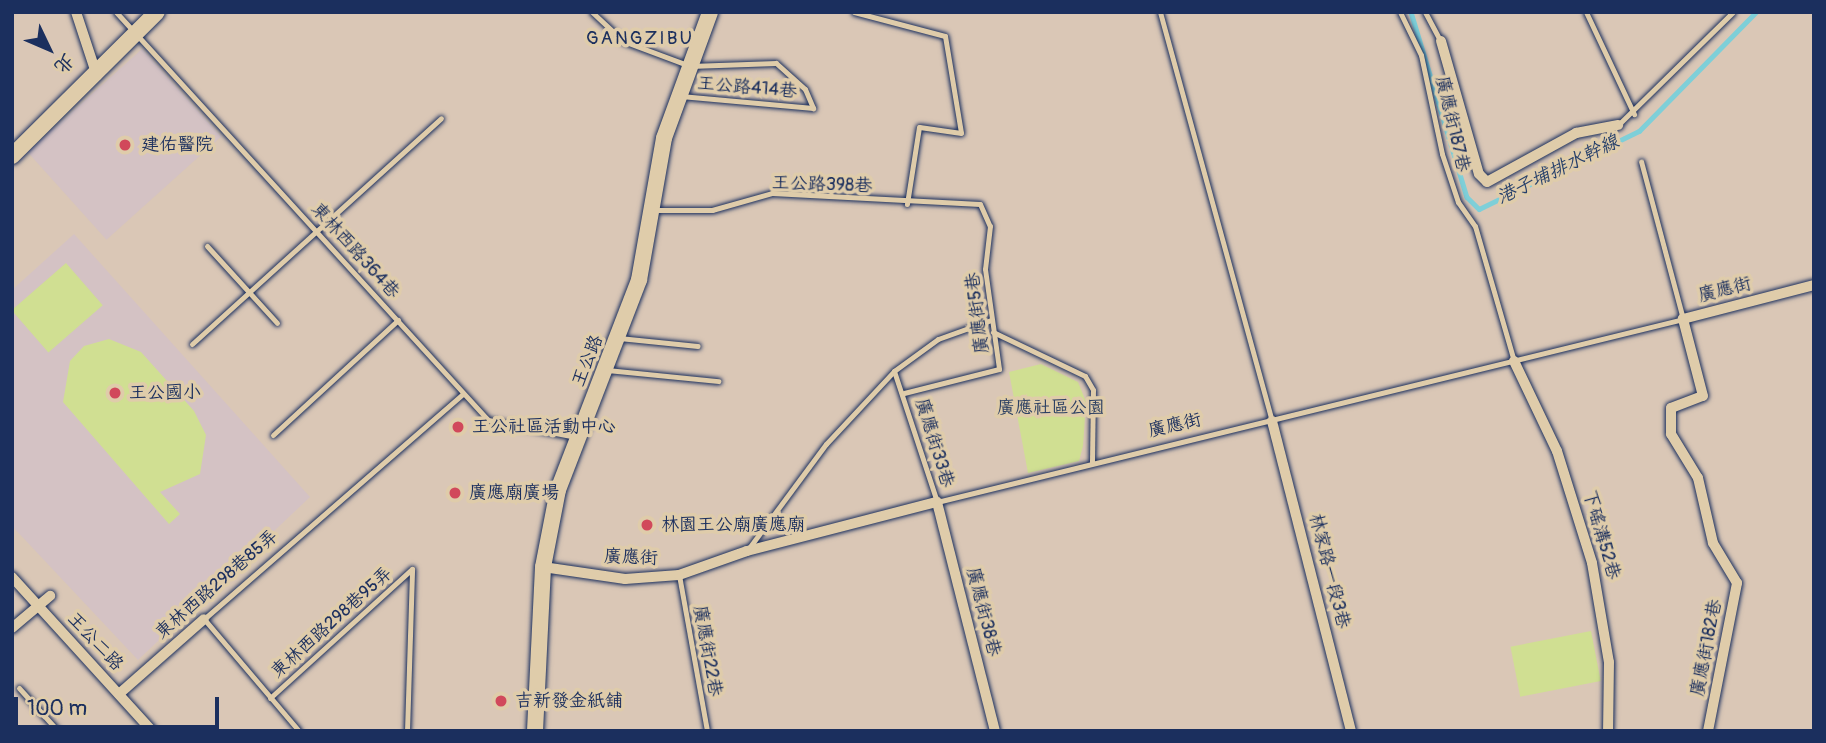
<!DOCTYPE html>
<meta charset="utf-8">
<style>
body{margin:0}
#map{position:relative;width:1826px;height:743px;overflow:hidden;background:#dac7b6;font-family:Pangolin,"LXGW WenKai TC",sans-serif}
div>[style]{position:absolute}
.built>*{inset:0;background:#d4c2c4;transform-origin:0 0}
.green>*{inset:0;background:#d0df92;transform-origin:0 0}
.stream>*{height:4.5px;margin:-2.25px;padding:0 2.25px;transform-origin:2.25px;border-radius:2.25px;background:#7ecfd8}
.roads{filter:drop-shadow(0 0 2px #1b2f5e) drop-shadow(0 0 2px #1b2f5e)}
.lane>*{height:5px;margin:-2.5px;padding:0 2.5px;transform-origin:2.5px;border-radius:2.5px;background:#dfccaa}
.street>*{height:10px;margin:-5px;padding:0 5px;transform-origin:5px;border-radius:5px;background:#dfccaa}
.secondary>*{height:16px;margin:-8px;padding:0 8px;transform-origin:8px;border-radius:8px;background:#dfccaa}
.dots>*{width:19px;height:19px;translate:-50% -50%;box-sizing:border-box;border:4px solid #dfccaa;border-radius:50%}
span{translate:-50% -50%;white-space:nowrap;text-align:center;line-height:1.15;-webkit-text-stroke:7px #dfccaa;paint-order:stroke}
.street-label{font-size:18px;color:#1b2f5e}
.poi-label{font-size:18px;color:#1b2f5e}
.left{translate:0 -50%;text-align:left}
.park-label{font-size:18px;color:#2d4163}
.neighbourhood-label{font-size:19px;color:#1b2f5e;letter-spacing:2px}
.water-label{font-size:19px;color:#253f6a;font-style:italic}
.frame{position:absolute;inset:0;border:14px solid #1b2f5e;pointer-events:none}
.north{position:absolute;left:14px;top:14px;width:70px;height:70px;-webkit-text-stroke:5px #dfccaa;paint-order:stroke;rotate:134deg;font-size:19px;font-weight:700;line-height:28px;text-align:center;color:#1b2f5e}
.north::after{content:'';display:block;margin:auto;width:24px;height:32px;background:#1b2f5e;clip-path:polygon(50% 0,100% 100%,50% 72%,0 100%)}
.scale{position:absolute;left:14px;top:697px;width:205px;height:32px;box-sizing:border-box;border:4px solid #1b2f5e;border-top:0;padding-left:9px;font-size:21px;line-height:24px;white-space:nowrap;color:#1b2f5e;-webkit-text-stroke:5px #dfccaa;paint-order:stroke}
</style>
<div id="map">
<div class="built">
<div style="left:142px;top:49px;width:118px;height:154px;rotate:48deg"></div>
<div style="clip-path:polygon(74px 234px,310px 497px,138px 660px,12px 526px,12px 290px)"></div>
</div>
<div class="green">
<div style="left:66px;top:263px;width:56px;height:72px;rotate:49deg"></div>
<div style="clip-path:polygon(109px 339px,141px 352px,194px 411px,206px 435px,200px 474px,160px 492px,180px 514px,169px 524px,63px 402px,70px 361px,84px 346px)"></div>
<div style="clip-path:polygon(1041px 364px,1078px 382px,1086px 402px,1083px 446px,1079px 461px,1028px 473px,1009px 372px)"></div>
<div style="left:1591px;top:631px;width:51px;height:82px;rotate:79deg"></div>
</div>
<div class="stream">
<div style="left:1411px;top:12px;width:193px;rotate:73.2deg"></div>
<div style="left:1467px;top:197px;width:17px;rotate:45deg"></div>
<div style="left:1479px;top:209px;width:178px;rotate:-26deg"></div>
<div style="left:1639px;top:131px;width:167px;rotate:-45.5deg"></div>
</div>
<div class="roads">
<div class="lane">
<div style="left:116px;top:12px;width:552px;rotate:47.64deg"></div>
<div style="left:488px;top:420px;width:90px;rotate:10.9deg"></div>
<div style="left:592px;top:12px;width:42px;rotate:43.1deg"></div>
<div style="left:623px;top:41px;width:72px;rotate:20.5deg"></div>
<div style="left:690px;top:66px;width:86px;rotate:-2deg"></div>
<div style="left:776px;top:63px;width:39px;rotate:42deg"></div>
<div style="left:805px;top:89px;width:21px;rotate:67deg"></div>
<div style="left:813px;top:108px;width:133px;rotate:-174.8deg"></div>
<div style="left:854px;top:12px;width:94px;rotate:14.8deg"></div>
<div style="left:945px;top:36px;width:98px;rotate:80.6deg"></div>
<div style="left:961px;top:133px;width:42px;rotate:-171.9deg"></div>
<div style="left:919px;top:127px;width:78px;rotate:98.9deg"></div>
<div style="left:1160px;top:12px;width:424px;rotate:74.7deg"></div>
<div style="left:1400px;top:12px;width:48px;rotate:64deg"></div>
<div style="left:1421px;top:55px;width:101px;rotate:78deg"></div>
<div style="left:1442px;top:154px;width:51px;rotate:71.6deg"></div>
<div style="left:1458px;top:202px;width:29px;rotate:55deg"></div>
<div style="left:1475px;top:226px;width:141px;rotate:73.9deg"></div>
<div style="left:1425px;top:12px;width:32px;rotate:62deg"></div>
<div style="left:1586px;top:12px;width:113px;rotate:64.8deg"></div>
<div style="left:1618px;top:125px;width:161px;rotate:-44.5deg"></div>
<div style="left:655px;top:210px;width:57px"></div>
<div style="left:712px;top:210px;width:62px;rotate:-15.8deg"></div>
<div style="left:772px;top:193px;width:208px;rotate:3deg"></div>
<div style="left:980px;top:204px;width:24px;rotate:66deg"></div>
<div style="left:990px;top:226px;width:43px;rotate:96.6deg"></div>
<div style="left:985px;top:269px;width:101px;rotate:82deg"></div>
<div style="left:999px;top:369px;width:98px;rotate:165.8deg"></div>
<div style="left:207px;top:246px;width:104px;rotate:47.7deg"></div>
<div style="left:993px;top:332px;width:102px;rotate:25.6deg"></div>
<div style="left:1085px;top:376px;width:16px;rotate:60deg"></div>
<div style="left:1093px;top:390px;width:73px;rotate:90.8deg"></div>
<div style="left:619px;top:338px;width:79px;rotate:5.8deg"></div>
<div style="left:192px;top:344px;width:336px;rotate:-42.2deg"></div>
<div style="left:607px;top:370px;width:112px;rotate:5.7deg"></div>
<div style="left:894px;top:371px;width:138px;rotate:71.8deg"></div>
<div style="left:937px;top:502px;width:768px;rotate:-13.78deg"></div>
<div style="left:1683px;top:319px;width:163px;rotate:-104.9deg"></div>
<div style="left:273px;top:435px;width:170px;rotate:-42.6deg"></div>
<div style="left:749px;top:548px;width:129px;rotate:-53.5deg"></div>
<div style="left:826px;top:444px;width:100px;rotate:-47deg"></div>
<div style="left:894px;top:371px;width:54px;rotate:-36deg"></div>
<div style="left:938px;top:339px;width:56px;rotate:-19.7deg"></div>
<div style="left:679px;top:575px;width:158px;rotate:79.8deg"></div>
<div style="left:19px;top:688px;width:58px;rotate:47.8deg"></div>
<div style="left:270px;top:698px;width:192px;rotate:-42.3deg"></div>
<div style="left:299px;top:731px;width:147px;rotate:-130.3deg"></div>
<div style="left:204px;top:619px;width:343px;rotate:-41deg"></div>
<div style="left:407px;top:731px;width:162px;rotate:-88.2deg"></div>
</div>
<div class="street">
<div style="left:76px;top:12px;width:67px;rotate:71.8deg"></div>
<div style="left:1441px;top:41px;width:138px;rotate:74.1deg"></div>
<div style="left:1479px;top:174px;width:11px;rotate:45deg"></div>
<div style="left:1487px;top:182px;width:102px;rotate:-28.8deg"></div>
<div style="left:1576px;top:133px;width:43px;rotate:-10.8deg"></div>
<div style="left:1514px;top:361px;width:100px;rotate:64.5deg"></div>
<div style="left:1557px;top:451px;width:117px;rotate:72.6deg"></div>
<div style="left:1592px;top:563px;width:100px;rotate:80.3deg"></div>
<div style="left:1609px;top:662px;width:69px;rotate:90.8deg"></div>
<div style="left:1272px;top:421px;width:320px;rotate:75.7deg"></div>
<div style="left:543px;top:567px;width:83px;rotate:8.3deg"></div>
<div style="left:625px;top:579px;width:54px;rotate:-4.2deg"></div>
<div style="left:679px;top:575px;width:72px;rotate:-19.4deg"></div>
<div style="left:747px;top:551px;width:196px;rotate:-14.5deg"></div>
<div style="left:937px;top:502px;width:236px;rotate:75.8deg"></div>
<div style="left:12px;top:577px;width:208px;rotate:47.7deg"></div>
<div style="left:12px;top:628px;width:50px;rotate:-40.1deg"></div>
<div style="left:119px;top:694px;width:113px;rotate:-41.4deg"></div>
<div style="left:1708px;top:731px;width:151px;rotate:-78.9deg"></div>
<div style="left:1737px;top:583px;width:47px;rotate:-121deg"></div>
<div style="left:1713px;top:543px;width:67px;rotate:-103deg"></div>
<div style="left:1698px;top:478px;width:52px;rotate:-121.5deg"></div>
<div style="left:1671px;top:434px;width:26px;rotate:-90deg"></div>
<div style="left:1671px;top:408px;width:34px;rotate:-21deg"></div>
<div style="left:1703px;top:396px;width:80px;rotate:-104.6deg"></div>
<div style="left:1683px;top:319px;width:135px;rotate:-14.5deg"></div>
</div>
<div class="secondary">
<div style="left:12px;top:156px;width:204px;rotate:-44.8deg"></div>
<div style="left:535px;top:731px;width:164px;rotate:-87.2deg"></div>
<div style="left:543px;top:567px;width:78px;rotate:-79deg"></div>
<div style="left:558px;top:490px;width:225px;rotate:-68.9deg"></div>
<div style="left:639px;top:280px;width:144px;rotate:-80deg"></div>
<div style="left:664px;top:138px;width:134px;rotate:-69.9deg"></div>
</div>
</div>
<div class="dots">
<div style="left:125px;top:145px;background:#d1495b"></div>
<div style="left:115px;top:393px;background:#d1495b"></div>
<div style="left:458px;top:427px;background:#d1495b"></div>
<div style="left:455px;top:493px;background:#d1495b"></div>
<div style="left:647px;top:525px;background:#d1495b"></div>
<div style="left:501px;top:701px;background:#d1495b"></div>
</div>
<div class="street-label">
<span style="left:747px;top:88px;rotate:5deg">王公路414巷</span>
<span style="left:1452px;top:124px;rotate:77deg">廣應街187巷</span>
<span style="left:822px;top:185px;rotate:2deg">王公路398巷</span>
<span style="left:355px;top:251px;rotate:48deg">東林西路364巷</span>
<span style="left:1725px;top:290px;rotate:-14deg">廣應街</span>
<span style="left:978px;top:313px;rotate:-97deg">廣應街5巷</span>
<span style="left:588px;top:361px;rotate:-68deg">王公路</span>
<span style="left:1175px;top:426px;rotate:-13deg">廣應街</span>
<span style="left:934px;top:443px;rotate:73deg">廣應街33巷</span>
<span style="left:1601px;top:535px;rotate:74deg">下磘溝52巷</span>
<span style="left:631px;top:558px;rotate:2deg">廣應街</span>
<span style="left:1329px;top:571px;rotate:76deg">林家路一段3巷</span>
<span style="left:217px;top:585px;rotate:-41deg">東林西路298巷85弄</span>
<span style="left:983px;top:612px;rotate:76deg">廣應街38巷</span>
<span style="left:332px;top:623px;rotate:-42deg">東林西路298巷95弄</span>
<span style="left:95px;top:642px;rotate:47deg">王公二路</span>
<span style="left:1707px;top:648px;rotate:-79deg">廣應街182巷</span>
<span style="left:707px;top:651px;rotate:80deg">廣應街22巷</span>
</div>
<div class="poi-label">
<span class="left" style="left:141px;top:145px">建佑醫院</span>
<span class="left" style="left:129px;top:393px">王公國小</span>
<span class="left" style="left:472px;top:427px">王公社區活動中心</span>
<span class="left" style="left:469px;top:493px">廣應廟廣場</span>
<span class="left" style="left:661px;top:525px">林園王公廟廣應廟</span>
<span class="left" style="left:515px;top:701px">吉新發金紙舖</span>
</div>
<div class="park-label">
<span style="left:1051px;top:408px">廣應社區公園</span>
</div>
<div class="neighbourhood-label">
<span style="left:640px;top:39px">GANGZIBU</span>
</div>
<div class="water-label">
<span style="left:1558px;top:170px;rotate:-26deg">港子埔排水幹線</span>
</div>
<div class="frame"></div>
<div class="north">北</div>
<div class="scale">100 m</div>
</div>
